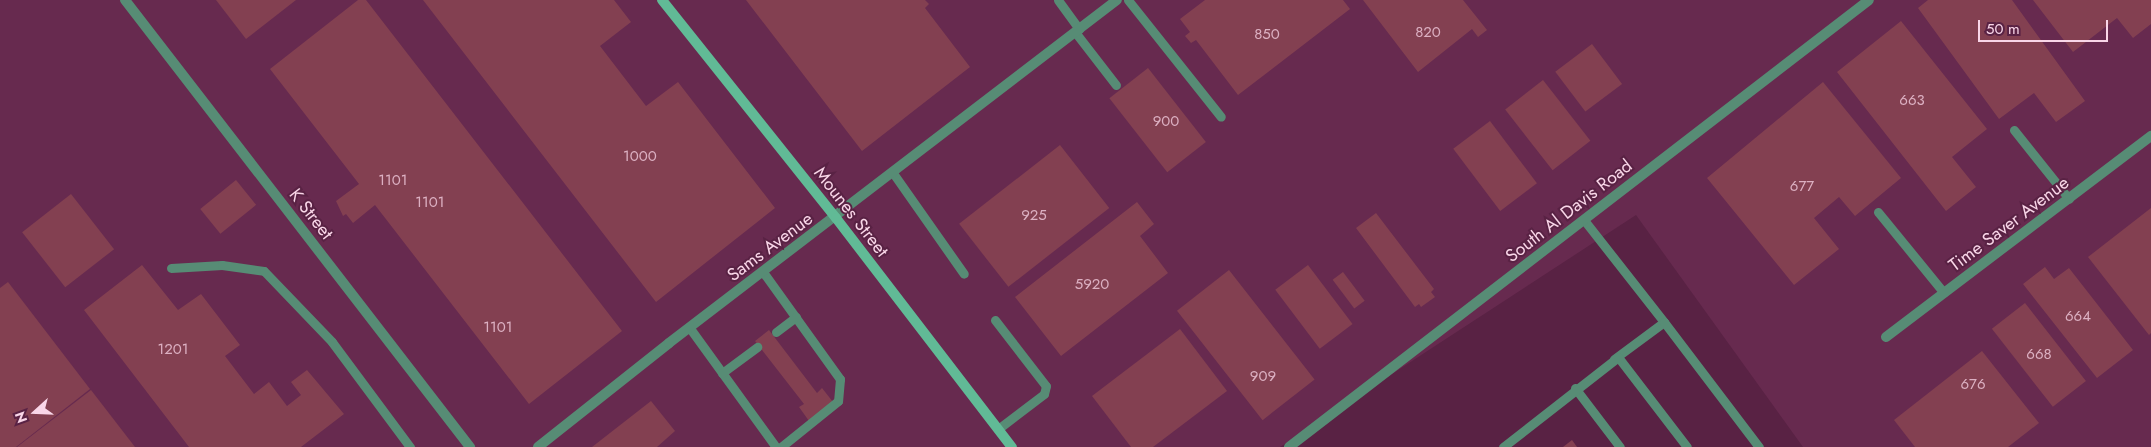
<!DOCTYPE html>
<style>
body{margin:0}
#map{position:relative;width:2151px;height:447px;overflow:hidden;background:#592244;font-family:Jost,sans-serif}
div>[style]{position:absolute}
.built>*{inset:0;background:#672a4f}
.building>*{inset:0;background:#834051;transform-origin:0 0}
.service>*{height:9px;margin:-4.5px;padding:0 4.5px;transform-origin:4.5px;border-radius:4.5px;background:#578c75}
.minor>*{height:10px;margin:-5px;padding:0 5px;transform-origin:5px;border-radius:5px;background:#578c75}
.secondary>*{height:10px;margin:-5px;padding:0 5px;transform-origin:5px;border-radius:5px;background:#61ba96}
span{translate:-50% -50%;white-space:nowrap;text-align:center;line-height:1.15;-webkit-text-stroke:4px #592244;paint-order:stroke}
.number-label{font-size:15px;color:#dcb0c2}
.number-label span{-webkit-text-stroke-width:0}
.street-label{font-size:18px;color:#f9d6e8}
.north{position:absolute;left:10px;top:387px;width:50px;height:50px;-webkit-text-stroke:4px #592244;paint-order:stroke;rotate:250deg;font-size:14px;font-weight:700;line-height:20px;text-align:center;color:#f9d6e8}
.north::after{content:'';display:block;margin:auto;width:18px;height:22px;background:#f9d6e8;clip-path:polygon(50% 0,100% 100%,50% 72%,0 100%)}
.scale{position:absolute;left:1978px;top:20px;width:130px;height:22px;box-sizing:border-box;border:2px solid #f9d6e8;border-top:0;padding-left:6px;font-size:15px;line-height:18px;white-space:nowrap;color:#f9d6e8;-webkit-text-stroke:4px #592244;paint-order:stroke}
</style>
<div id="map">
<div class="built">
<div style="clip-path:polygon(0 0,2151px 0,2151px 447px,1803px 447px,1636px 215px,1280px 447px,0 447px)"></div>
</div>
<div class="building">
<div style="clip-path:polygon(216px 0,296px 0,246px 39px)"></div>
<div style="clip-path:polygon(358px 0,366px 0,622px 331px,529px 404px,375px 205px,353px 223px,346px 214px,343px 216px,336px 201px,359px 184px,270px 69px)"></div>
<div style="clip-path:polygon(423px 0,614px 0,631px 22px,600px 46px,646px 106px,678px 82px,775px 208px,656px 302px)"></div>
<div style="clip-path:polygon(746px 0,925px 0,929px 4px,925px 8px,970px 67px,862px 151px)"></div>
<div style="clip-path:polygon(1205px 0,1343px 0,1350px 9px,1238px 95px,1196px 40px,1191px 43px,1185px 36px,1190px 32px,1180px 19px)"></div>
<div style="clip-path:polygon(1363px 0,1463px 0,1487px 30px,1478px 37px,1472px 29px,1418px 72px)"></div>
<div style="clip-path:polygon(1928px 0,2012px 0,2085px 101px,2056px 122px,2034px 93px,1999px 119px,1918px 8px)"></div>
<div style="clip-path:polygon(2033px 0,2151px 0,2151px 24px,2133px 38px,2117px 18px,2073px 52px)"></div>
<div style="clip-path:polygon(1901px 21px,1987px 129px,1952px 157px,1976px 187px,1946px 211px,1837px 72px)"></div>
<div style="left:1592px;top:44px;width:50px;height:46px;rotate:53deg"></div>
<div style="left:1148px;top:68px;width:94px;height:49px;rotate:52deg"></div>
<div style="left:1543px;top:80px;width:77px;height:48px;rotate:52deg"></div>
<div style="clip-path:polygon(1823px 82px,1901px 178px,1855px 216px,1839px 197px,1814px 218px,1839px 249px,1794px 285px,1707px 178px)"></div>
<div style="left:1490px;top:121px;width:78px;height:46px;rotate:53deg"></div>
<div style="left:1060px;top:145px;width:80px;height:128px;rotate:52deg"></div>
<div style="left:236px;top:180px;width:32px;height:46px;rotate:51deg"></div>
<div style="left:71px;top:194px;width:70px;height:62px;rotate:52deg"></div>
<div style="clip-path:polygon(1137px 202px,1154px 224px,1140px 236px,1168px 273px,1061px 356px,1015px 297px)"></div>
<div style="clip-path:polygon(2151px 208px,2151px 333px,2149px 335px,2088px 257px)"></div>
<div style="clip-path:polygon(1376px 213px,1434px 289px,1431px 292px,1435px 297px,1421px 307px,1419px 304px,1415px 307px,1356px 228px)"></div>
<div style="clip-path:polygon(142px 265px,178px 310px,201px 294px,240px 345px,225px 356px,254px 394px,269px 382px,287px 406px,301px 395px,291px 382px,307px 370px,344px 414px,301px 447px,189px 447px,84px 310px)"></div>
<div style="left:1308px;top:265px;width:74px;height:41px;rotate:53deg"></div>
<div style="clip-path:polygon(2045px 267px,2054px 279px,2069px 268px,2133px 350px,2097px 378px,2023px 284px)"></div>
<div style="left:1229px;top:270px;width:139px;height:66px;rotate:52deg"></div>
<div style="left:1343px;top:272px;width:36px;height:13px;rotate:53deg"></div>
<div style="clip-path:polygon(8px 282px,90px 389px,16px 447px,0 447px,0 288px)"></div>
<div style="left:2025px;top:303px;width:99px;height:42px;rotate:52deg"></div>
<div style="clip-path:polygon(1180px 329px,1227px 391px,1153px 447px,1131px 447px,1092px 396px)"></div>
<div style="clip-path:polygon(769px 330px,817px 393px,822px 388px,833px 402px,809px 421px,799px 407px,804px 404px,755px 341px)"></div>
<div style="clip-path:polygon(1982px 351px,2039px 423px,2008px 447px,1915px 447px,1894px 420px)"></div>
<div style="clip-path:polygon(91px 390px,135px 447px,17px 447px)"></div>
<div style="clip-path:polygon(651px 401px,675px 431px,657px 447px,592px 447px)"></div>
<div style="clip-path:polygon(1572px 440px,1577px 447px,1563px 447px)"></div>
</div>
<div class="service">
<div style="left:1058px;top:0;width:36px;rotate:54deg"></div>
<div style="left:1128px;top:0;width:149px;rotate:51.5deg"></div>
<div style="left:1075px;top:32px;width:67px;rotate:52.3deg"></div>
<div style="left:2014px;top:130px;width:88px;rotate:51.4deg"></div>
<div style="left:893px;top:173px;width:123px;rotate:54.9deg"></div>
<div style="left:1878px;top:212px;width:104px;rotate:50.8deg"></div>
<div style="left:1584px;top:220px;width:130px;rotate:51.9deg"></div>
<div style="left:171px;top:268px;width:51px;rotate:-3.4deg"></div>
<div style="left:222px;top:265px;width:42px;rotate:8.1deg"></div>
<div style="left:264px;top:271px;width:98px;rotate:46.2deg"></div>
<div style="left:332px;top:342px;width:131px;rotate:53.4deg"></div>
<div style="left:763px;top:272px;width:132px;rotate:54.3deg"></div>
<div style="left:840px;top:379px;width:22px;rotate:95deg"></div>
<div style="left:838px;top:401px;width:73px;rotate:141.1deg"></div>
<div style="left:995px;top:320px;width:83px;rotate:52.3deg"></div>
<div style="left:1046px;top:386px;width:8px;rotate:104deg"></div>
<div style="left:1044px;top:394px;width:58px;rotate:142.7deg"></div>
<div style="left:689px;top:327px;width:148px;rotate:54.1deg"></div>
<div style="left:776px;top:332px;width:25px;rotate:-37deg"></div>
<div style="left:1614px;top:359px;width:62px;rotate:-36.5deg"></div>
<div style="left:1664px;top:322px;width:157px;rotate:52.8deg"></div>
<div style="left:722px;top:373px;width:44px;rotate:-36.6deg"></div>
<div style="left:1575px;top:388px;width:74px;rotate:52.7deg"></div>
<div style="left:1503px;top:447px;width:146px;rotate:-38deg"></div>
<div style="left:1618px;top:357px;width:113px;rotate:52.5deg"></div>
</div>
<div class="minor">
<div style="left:125px;top:0;width:565px;rotate:52.34deg"></div>
<div style="left:1886px;top:337px;width:333px;rotate:-37.2deg"></div>
<div style="left:538px;top:447px;width:167px;rotate:-38.4deg"></div>
<div style="left:669px;top:343px;width:564px;rotate:-37.44deg"></div>
<div style="left:1289px;top:447px;width:732px;rotate:-37.62deg"></div>
</div>
<div class="secondary">
<div style="left:662px;top:0;width:279px;rotate:51.4deg"></div>
<div style="left:836px;top:218px;width:289px;rotate:52.5deg"></div>
</div>
<div class="number-label">
<span style="left:1428px;top:33px">820</span>
<span style="left:1267px;top:35px">850</span>
<span style="left:1912px;top:101px">663</span>
<span style="left:1166px;top:122px">900</span>
<span style="left:640px;top:157px">1000</span>
<span style="left:393px;top:181px">1101</span>
<span style="left:1802px;top:187px">677</span>
<span style="left:430px;top:203px">1101</span>
<span style="left:1034px;top:216px">925</span>
<span style="left:1092px;top:285px">5920</span>
<span style="left:2078px;top:317px">664</span>
<span style="left:498px;top:328px">1101</span>
<span style="left:173px;top:350px">1201</span>
<span style="left:2039px;top:355px">668</span>
<span style="left:1263px;top:377px">909</span>
<span style="left:1973px;top:385px">676</span>
</div>
<div class="street-label">
<span style="left:1569px;top:211px;rotate:-38deg">South Al Davis Road</span>
<span style="left:851px;top:212px;rotate:52deg">Mounes Street</span>
<span style="left:311px;top:214px;rotate:52deg">K Street</span>
<span style="left:2009px;top:224px;rotate:-37deg">Time Saver Avenue</span>
<span style="left:770px;top:247px;rotate:-37deg">Sams Avenue</span>
</div>
<div class="north">N</div>
<div class="scale">50 m</div>
</div>
